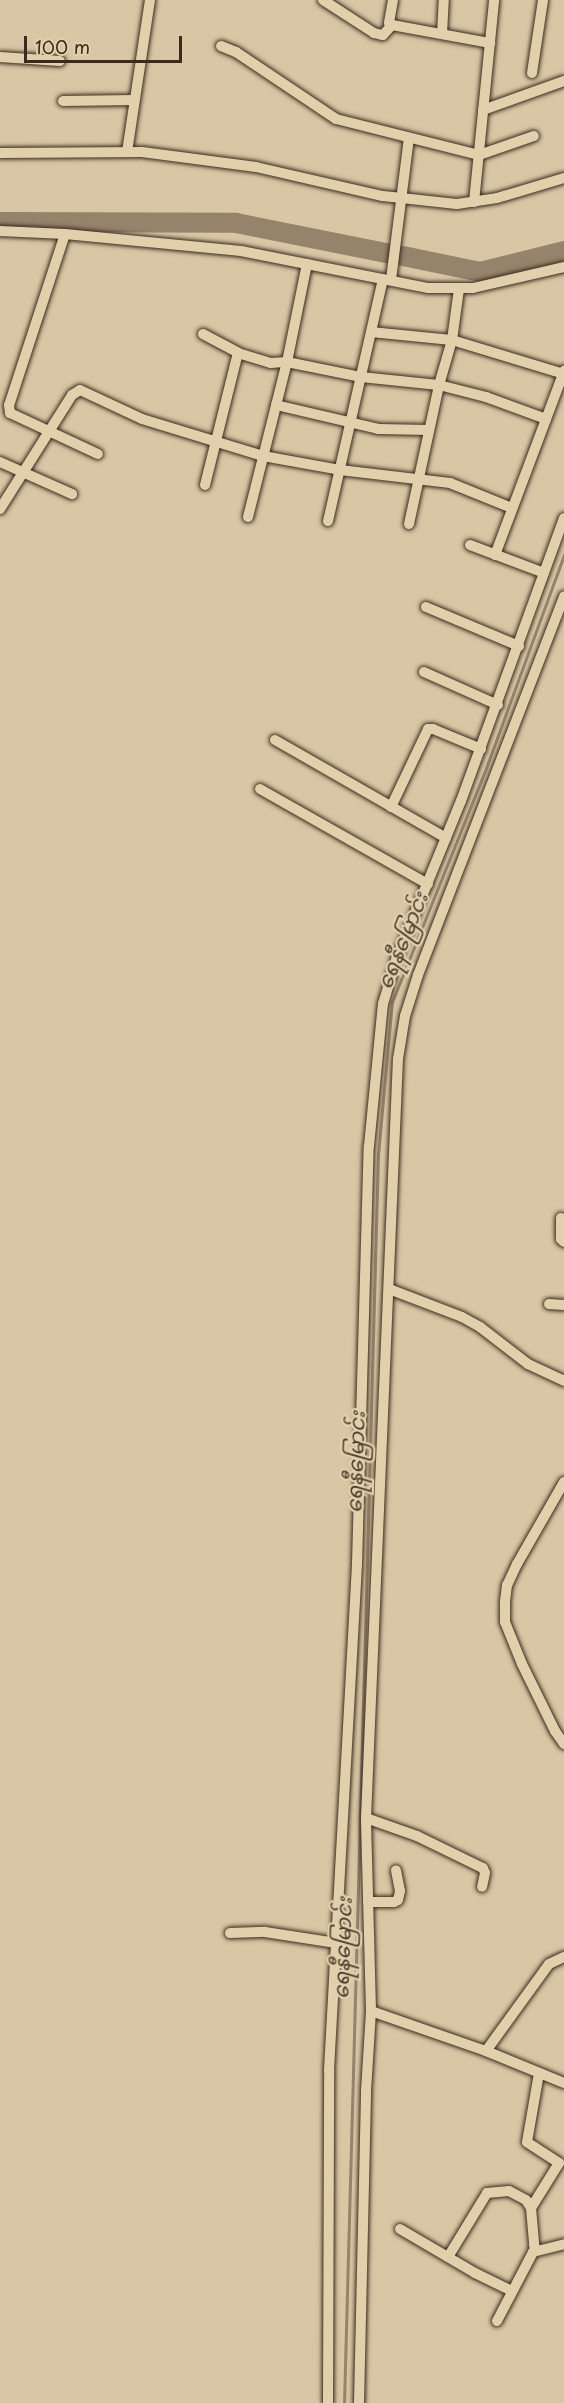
<!DOCTYPE html>
<meta charset="utf-8">
<style>
body{margin:0}
#map{position:relative;width:564px;height:2403px;overflow:hidden;background:#d8c6a4;font-family:"Playpen Sans","Noto Sans Myanmar",sans-serif}
div>[style]{position:absolute}
.stream>*{height:3px;margin:-1.5px;padding:0 1.5px;transform-origin:1.5px;border-radius:1.5px;background:#95836b}
.river>*{height:20px;margin:-10px;padding:0 10px;transform-origin:10px;border-radius:10px;background:#95836b}
.roads{filter:drop-shadow(0 0 2px #3b2a1e) drop-shadow(0 0 2px #3b2a1e)}
.street>*{height:10px;margin:-5px;padding:0 5px;transform-origin:5px;border-radius:5px;background:#e2d0ad}
span{translate:-50% -50%;white-space:nowrap;text-align:center;line-height:1.15;-webkit-text-stroke:4.5px #e2d0ad;paint-order:stroke}
.water-label{font-size:21px;color:#4d3c2d;font-style:italic}
.scale{position:absolute;left:24px;top:36px;width:158px;height:27px;box-sizing:border-box;border:3px solid #3b2a1e;border-top:0;padding-left:8px;font-size:18px;line-height:21px;white-space:nowrap;color:#3b2a1e;-webkit-text-stroke:4px #e2d0ad;paint-order:stroke}
</style>
<div id="map">
<div class="stream">
<div style="left:344px;top:2403px;width:1248px;rotate:-88.44deg"></div>
<div style="left:378px;top:1155px;width:154px;rotate:-84.8deg"></div>
<div style="left:392px;top:1002px;width:252px;rotate:-68.1deg"></div>
<div style="left:486px;top:768px;width:227px;rotate:-69.9deg"></div>
</div>
<div class="river">
<div style="left:0;top:222px;width:236px;rotate:0.2deg"></div>
<div style="left:236px;top:223px;width:153px;rotate:11.3deg"></div>
<div style="left:403px;top:256px;width:79px;rotate:11.7deg"></div>
<div style="left:480px;top:272px;width:87px;rotate:-14deg"></div>
</div>
<div class="roads">
<div class="street">
<div style="left:323px;top:0;width:61px;rotate:32.9deg"></div>
<div style="left:374px;top:33px;width:9px;rotate:13deg"></div>
<div style="left:383px;top:35px;width:13px;rotate:-48deg"></div>
<div style="left:393px;top:0;width:23px;rotate:100deg"></div>
<div style="left:389px;top:23px;width:4px;rotate:34deg"></div>
<div style="left:392px;top:25px;width:100px;rotate:10.4deg"></div>
<div style="left:442px;top:34px;width:34px;rotate:-87deg"></div>
<div style="left:221px;top:46px;width:16px;rotate:22deg"></div>
<div style="left:236px;top:52px;width:120px;rotate:33.8deg"></div>
<div style="left:336px;top:119px;width:147px;rotate:14.1deg"></div>
<div style="left:479px;top:155px;width:58px;rotate:-19.1deg"></div>
<div style="left:0;top:57px;width:60px;rotate:3.8deg"></div>
<div style="left:532px;top:73px;width:74px;rotate:-81.4deg"></div>
<div style="left:63px;top:101px;width:71px;rotate:-0.8deg"></div>
<div style="left:483px;top:110px;width:86px;rotate:-19.7deg"></div>
<div style="left:127px;top:152px;width:154px;rotate:-81.4deg"></div>
<div style="left:0;top:153px;width:142px;rotate:-0.4deg"></div>
<div style="left:142px;top:152px;width:115px;rotate:7.5deg"></div>
<div style="left:256px;top:167px;width:130px;rotate:12.9deg"></div>
<div style="left:383px;top:196px;width:74px;rotate:6.2deg"></div>
<div style="left:457px;top:204px;width:40px;rotate:-8.5deg"></div>
<div style="left:497px;top:198px;width:70px;rotate:-16.6deg"></div>
<div style="left:474px;top:202px;width:203px;rotate:-84.3deg"></div>
<div style="left:0;top:231px;width:65px;rotate:2.6deg"></div>
<div style="left:65px;top:234px;width:177px;rotate:5.5deg"></div>
<div style="left:241px;top:251px;width:191px;rotate:11.2deg"></div>
<div style="left:428px;top:288px;width:45px"></div>
<div style="left:473px;top:288px;width:93px;rotate:-13deg"></div>
<div style="left:65px;top:234px;width:180px;rotate:108.1deg"></div>
<div style="left:9px;top:405px;width:8px;rotate:83deg"></div>
<div style="left:10px;top:413px;width:97px;rotate:25deg"></div>
<div style="left:391px;top:280px;width:143px;rotate:-82.8deg"></div>
<div style="left:371px;top:332px;width:81px;rotate:5.6deg"></div>
<div style="left:452px;top:340px;width:117px;rotate:16.9deg"></div>
<div style="left:203px;top:334px;width:40px;rotate:28deg"></div>
<div style="left:238px;top:353px;width:34px;rotate:17deg"></div>
<div style="left:271px;top:363px;width:16px;rotate:-4deg"></div>
<div style="left:287px;top:362px;width:76px;rotate:11.5deg"></div>
<div style="left:361px;top:377px;width:78px;rotate:5.9deg"></div>
<div style="left:439px;top:385px;width:49px;rotate:14.3deg"></div>
<div style="left:486px;top:397px;width:64px;rotate:20.1deg"></div>
<div style="left:276px;top:405px;width:105px;rotate:13.2deg"></div>
<div style="left:378px;top:429px;width:51px;rotate:1.1deg"></div>
<div style="left:0;top:462px;width:79px;rotate:24deg"></div>
<div style="left:205px;top:485px;width:136px;rotate:-76deg"></div>
<div style="left:0;top:509px;width:135px;rotate:-57.7deg"></div>
<div style="left:72px;top:395px;width:9px;rotate:-32deg"></div>
<div style="left:80px;top:390px;width:68px;rotate:25.1deg"></div>
<div style="left:142px;top:419px;width:127px;rotate:17deg"></div>
<div style="left:263px;top:456px;width:78px;rotate:10.3deg"></div>
<div style="left:340px;top:470px;width:111px;rotate:6.7deg"></div>
<div style="left:450px;top:483px;width:67px;rotate:22deg"></div>
<div style="left:248px;top:517px;width:160px;rotate:-75.9deg"></div>
<div style="left:287px;top:362px;width:100px;rotate:-78.5deg"></div>
<div style="left:328px;top:521px;width:248px;rotate:-77.2deg"></div>
<div style="left:409px;top:524px;width:142px;rotate:-77.8deg"></div>
<div style="left:439px;top:385px;width:47px;rotate:-73.9deg"></div>
<div style="left:452px;top:340px;width:51px;rotate:-82.2deg"></div>
<div style="left:470px;top:545px;width:79px;rotate:20.7deg"></div>
<div style="left:495px;top:555px;width:197px;rotate:-69.4deg"></div>
<div style="left:426px;top:607px;width:101px;rotate:22.8deg"></div>
<div style="left:424px;top:672px;width:81px;rotate:24deg"></div>
<div style="left:275px;top:740px;width:197px;rotate:29.8deg"></div>
<div style="left:260px;top:789px;width:193px;rotate:29.5deg"></div>
<div style="left:391px;top:807px;width:86px;rotate:-64.6deg"></div>
<div style="left:428px;top:729px;width:5px"></div>
<div style="left:433px;top:729px;width:52px;rotate:22.6deg"></div>
<div style="left:561px;top:1218px;width:21px;rotate:90deg"></div>
<div style="left:561px;top:1239px;width:4px;rotate:45deg"></div>
<div style="left:389px;top:1289px;width:78px;rotate:21deg"></div>
<div style="left:462px;top:1317px;width:21px;rotate:29deg"></div>
<div style="left:480px;top:1327px;width:61px;rotate:37.6deg"></div>
<div style="left:528px;top:1364px;width:40px;rotate:25deg"></div>
<div style="left:549px;top:1304px;width:15px;rotate:4deg"></div>
<div style="left:564px;top:1482px;width:95px;rotate:119.8deg"></div>
<div style="left:517px;top:1564px;width:23px;rotate:115deg"></div>
<div style="left:507px;top:1585px;width:17px;rotate:97deg"></div>
<div style="left:505px;top:1602px;width:20px;rotate:90deg"></div>
<div style="left:505px;top:1622px;width:45px;rotate:68deg"></div>
<div style="left:522px;top:1664px;width:75px;rotate:63.8deg"></div>
<div style="left:555px;top:1731px;width:16px;rotate:55deg"></div>
<div style="left:366px;top:1818px;width:54px;rotate:19.4deg"></div>
<div style="left:417px;top:1836px;width:73px;rotate:25.9deg"></div>
<div style="left:483px;top:1868px;width:5px;rotate:68deg"></div>
<div style="left:485px;top:1873px;width:14px;rotate:102deg"></div>
<div style="left:368px;top:1902px;width:26px"></div>
<div style="left:394px;top:1902px;width:4px;rotate:-27deg"></div>
<div style="left:398px;top:1900px;width:9px;rotate:-77deg"></div>
<div style="left:400px;top:1891px;width:21px;rotate:-101deg"></div>
<div style="left:230px;top:1933px;width:35px;rotate:-2deg"></div>
<div style="left:265px;top:1932px;width:72px;rotate:8.8deg"></div>
<div style="left:371px;top:2011px;width:122px;rotate:19.2deg"></div>
<div style="left:486px;top:2051px;width:84px;rotate:22.3deg"></div>
<div style="left:486px;top:2051px;width:107px;rotate:-54.1deg"></div>
<div style="left:549px;top:1964px;width:17px;rotate:-25deg"></div>
<div style="left:531px;top:2208px;width:53px;rotate:-58.1deg"></div>
<div style="left:559px;top:2163px;width:38px;rotate:-147deg"></div>
<div style="left:527px;top:2142px;width:70px;rotate:-80.1deg"></div>
<div style="left:400px;top:2229px;width:87px;rotate:30.4deg"></div>
<div style="left:475px;top:2273px;width:41px;rotate:25.9deg"></div>
<div style="left:448px;top:2257px;width:75px;rotate:-58.6deg"></div>
<div style="left:487px;top:2193px;width:22px;rotate:-5deg"></div>
<div style="left:509px;top:2191px;width:19px;rotate:28deg"></div>
<div style="left:526px;top:2200px;width:9px;rotate:58deg"></div>
<div style="left:531px;top:2208px;width:37px;rotate:85deg"></div>
<div style="left:534px;top:2245px;width:5px;rotate:68deg"></div>
<div style="left:497px;top:2321px;width:78px;rotate:-62.4deg"></div>
<div style="left:533px;top:2252px;width:32px;rotate:-14deg"></div>
<div style="left:328px;top:2403px;width:333px;rotate:-89.8deg"></div>
<div style="left:329px;top:2070px;width:507px;rotate:-86.83deg"></div>
<div style="left:357px;top:1564px;width:418px;rotate:-88.4deg"></div>
<div style="left:369px;top:1146px;width:143px;rotate:-84.4deg"></div>
<div style="left:383px;top:1004px;width:46px;rotate:-73.5deg"></div>
<div style="left:396px;top:960px;width:172px;rotate:-67.8deg"></div>
<div style="left:461px;top:801px;width:301px;rotate:-70deg"></div>
<div style="left:359px;top:2403px;width:312px;rotate:-88.7deg"></div>
<div style="left:366px;top:2091px;width:80px;rotate:-86.4deg"></div>
<div style="left:371px;top:2011px;width:193px;rotate:-91.5deg"></div>
<div style="left:366px;top:1818px;width:760px;rotate:-87.59deg"></div>
<div style="left:398px;top:1059px;width:44px;rotate:-80.8deg"></div>
<div style="left:405px;top:1016px;width:43px;rotate:-72.4deg"></div>
<div style="left:418px;top:975px;width:406px;rotate:-68.9deg"></div>
</div>
</div>
<div class="water-label">
<span style="left:401px;top:940px;rotate:-68deg">ရေနီမြောင်း</span>
<span style="left:354px;top:1462px;rotate:-88deg">ရေနီမြောင်း</span>
<span style="left:341px;top:1948px;rotate:-88deg">ရေနီမြောင်း</span>
</div>
<div class="scale">100 m</div>
</div>
